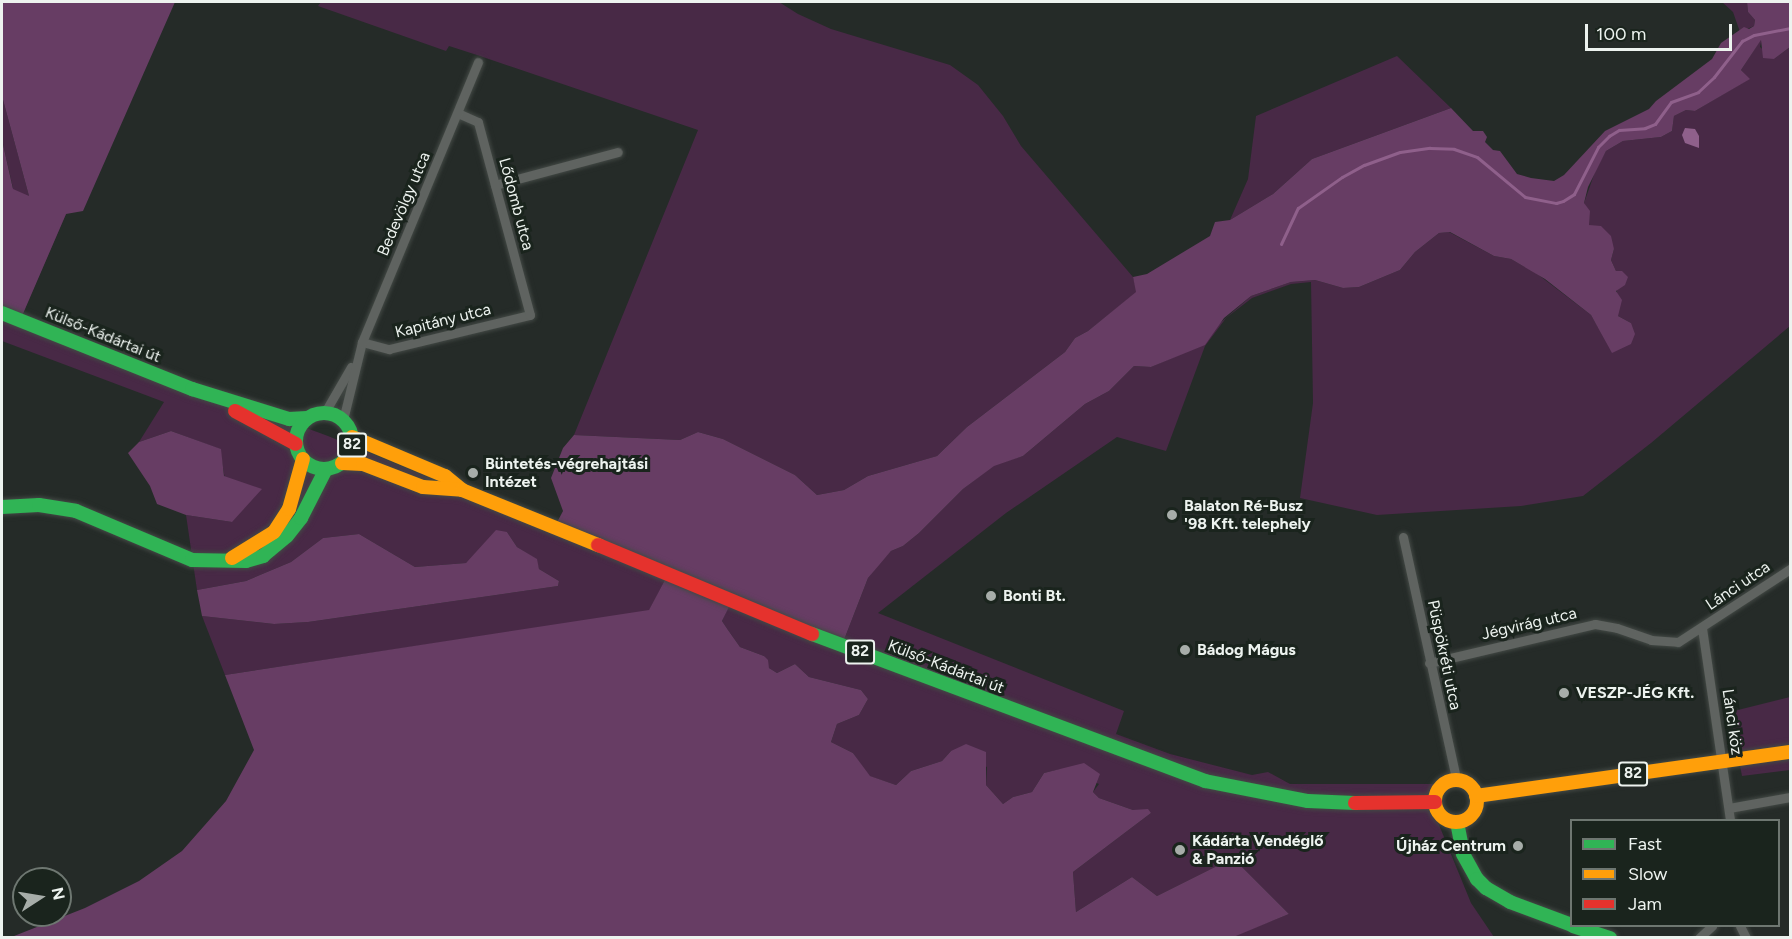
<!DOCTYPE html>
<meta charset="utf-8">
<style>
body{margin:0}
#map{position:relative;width:1792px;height:939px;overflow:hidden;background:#252b28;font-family:Figtree,sans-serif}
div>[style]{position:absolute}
.green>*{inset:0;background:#482946}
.forest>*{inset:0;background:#673d64}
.water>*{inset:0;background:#8f608b}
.stream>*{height:3px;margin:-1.5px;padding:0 1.5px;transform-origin:1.5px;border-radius:1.5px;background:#8f608b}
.roads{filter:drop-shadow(0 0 2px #434945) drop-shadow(0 0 2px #434945)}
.street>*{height:9px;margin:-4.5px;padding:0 4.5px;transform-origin:4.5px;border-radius:4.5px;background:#5f6360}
.fast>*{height:14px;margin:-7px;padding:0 7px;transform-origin:7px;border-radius:7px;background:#30b455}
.fast>.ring{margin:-7px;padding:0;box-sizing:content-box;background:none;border:14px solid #30b455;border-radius:50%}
.slow>*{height:14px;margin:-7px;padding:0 7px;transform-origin:7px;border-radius:7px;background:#ff9f0a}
.slow>.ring{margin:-7px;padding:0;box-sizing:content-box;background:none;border:14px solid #ff9f0a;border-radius:50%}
.jam>*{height:14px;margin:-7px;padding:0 7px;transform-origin:7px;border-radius:7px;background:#e5322d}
.dots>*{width:16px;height:16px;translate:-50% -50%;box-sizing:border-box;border:3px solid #1a241d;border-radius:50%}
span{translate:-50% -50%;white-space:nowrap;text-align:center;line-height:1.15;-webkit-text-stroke:6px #1a241d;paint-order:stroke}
.shield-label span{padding:2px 4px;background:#1a241d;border:2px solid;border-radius:4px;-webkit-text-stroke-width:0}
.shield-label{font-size:15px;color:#edf3ef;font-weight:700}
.street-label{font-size:16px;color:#edf3ef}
.poi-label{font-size:16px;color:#edf3ef;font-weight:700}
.left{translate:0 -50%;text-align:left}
.right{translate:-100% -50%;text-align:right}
.frame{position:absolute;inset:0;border:3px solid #edf3ef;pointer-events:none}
.legend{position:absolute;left:1570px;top:819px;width:210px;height:108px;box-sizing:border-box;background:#1a241d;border:2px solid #6e7771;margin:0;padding:8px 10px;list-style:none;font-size:18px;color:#edf3ef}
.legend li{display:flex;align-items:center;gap:12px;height:30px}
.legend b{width:30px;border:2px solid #6e7771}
.north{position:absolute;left:12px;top:867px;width:60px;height:60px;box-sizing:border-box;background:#1a241d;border:2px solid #6e7771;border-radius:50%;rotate:78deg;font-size:16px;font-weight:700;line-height:24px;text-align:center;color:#edf3ef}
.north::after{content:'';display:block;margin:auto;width:21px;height:27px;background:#a7ada9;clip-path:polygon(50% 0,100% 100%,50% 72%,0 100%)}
.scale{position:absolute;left:1585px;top:24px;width:147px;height:27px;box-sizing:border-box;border:3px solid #edf3ef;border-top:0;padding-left:8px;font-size:18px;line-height:21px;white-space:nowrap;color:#edf3ef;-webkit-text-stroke:4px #1a241d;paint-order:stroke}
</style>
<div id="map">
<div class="green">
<div style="clip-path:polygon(321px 2px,779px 2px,798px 14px,831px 29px,950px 65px,978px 85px,1003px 116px,1021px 146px,1133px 277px,1137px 292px,1088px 331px,1075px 338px,1065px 352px,967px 427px,937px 456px,868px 476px,844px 490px,817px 495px,795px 475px,723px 439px,698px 432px,680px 440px,574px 435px,698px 130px,477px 55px,449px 46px,446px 51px,318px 6px)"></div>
<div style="clip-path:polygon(1722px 2px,1747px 2px,1748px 12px,1755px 20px,1754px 26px,1740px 32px,1733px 12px)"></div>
<div style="clip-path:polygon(1762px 38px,1760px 47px,1774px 59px,1790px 47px,1790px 326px,1651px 443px,1583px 496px,1521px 506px,1377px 515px,1300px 498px,1313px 403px,1311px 282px,1291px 284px,1252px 298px,1226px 318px,1205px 346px,1166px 451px,1117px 437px,1006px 513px,878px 613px,1124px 711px,1116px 734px,1170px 754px,1252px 775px,1268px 772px,1290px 784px,1442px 784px,1435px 795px,1437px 820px,1471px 903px,1494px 937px,1231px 937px,1289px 914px,1233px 858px,1157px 896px,1132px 877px,1076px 912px,1073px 872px,1151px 813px,1133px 810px,1099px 798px,1093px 792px,1099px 784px,1061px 769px,1044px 773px,1032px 792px,1013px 797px,1003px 804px,986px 785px,987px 767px,951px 751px,942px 761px,911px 771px,896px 785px,869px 776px,853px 753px,831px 742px,837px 724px,859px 715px,868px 699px,861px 690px,809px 677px,795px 664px,777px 673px,769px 668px,764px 656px,740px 647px,728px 630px,722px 621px,731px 602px,842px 645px,868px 578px,878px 565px,891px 551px,903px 546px,919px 533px,963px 489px,994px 465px,1023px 456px,1085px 404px,1109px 391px,1134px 366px,1151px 367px,1188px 351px,1251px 296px,1291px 282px,1315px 280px,1343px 288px,1359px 287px,1400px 270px,1415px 252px,1439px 233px,1449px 232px,1494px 256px,1511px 259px,1536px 273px,1591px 315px,1598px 327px,1631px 323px,1618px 316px,1616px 271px,1611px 260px,1614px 249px,1589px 225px,1584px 203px,1596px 169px,1606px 151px,1623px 141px,1661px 137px,1672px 131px,1674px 116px,1686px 110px,1695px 111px,1749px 79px,1741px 70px)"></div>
<div style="clip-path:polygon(1397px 56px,1451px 108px,1312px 159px,1273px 194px,1230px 220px,1248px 179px,1256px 116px)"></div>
<div style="clip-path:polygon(2px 96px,29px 196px,66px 214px,19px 322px,328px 436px,667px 576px,649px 611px,225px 675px,202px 616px,274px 624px,308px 622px,558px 586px,559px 581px,539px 569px,536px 559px,517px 547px,507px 532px,466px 563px,415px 567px,359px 534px,323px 538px,291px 562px,246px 581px,197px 590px,186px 515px,232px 522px,220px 449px,171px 431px,139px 442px,164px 402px,2px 341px,2px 186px,13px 188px,2px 140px)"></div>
<div style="clip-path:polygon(1790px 697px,1790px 770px,1742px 776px,1730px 712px)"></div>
</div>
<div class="forest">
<div style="clip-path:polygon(2px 2px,175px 2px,83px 211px,66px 214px,19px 323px,2px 316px,2px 140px,13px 189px,29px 196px,2px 96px)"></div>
<div style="clip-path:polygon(1747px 2px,1790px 2px,1790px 47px,1774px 59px,1763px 58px,1761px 40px,1741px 70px,1750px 79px,1695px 111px,1686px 110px,1674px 116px,1672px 131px,1661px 137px,1623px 141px,1606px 151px,1588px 187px,1584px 203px,1590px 211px,1589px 225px,1601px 226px,1611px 236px,1614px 249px,1611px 260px,1616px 271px,1622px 271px,1628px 277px,1625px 285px,1616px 291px,1622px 300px,1618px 316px,1631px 323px,1635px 334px,1631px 344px,1612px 353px,1591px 315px,1545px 279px,1511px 259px,1494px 256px,1450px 232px,1439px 233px,1415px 252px,1400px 270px,1359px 287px,1343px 288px,1315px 280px,1291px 282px,1251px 296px,1224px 318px,1205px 345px,1151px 367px,1134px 366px,1109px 391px,1085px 404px,1023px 456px,994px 466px,963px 489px,919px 533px,903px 546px,891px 551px,868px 578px,842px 645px,731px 603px,722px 621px,728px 630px,740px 647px,764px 656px,768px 660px,769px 668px,777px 673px,795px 664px,809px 677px,861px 690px,868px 699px,859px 715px,837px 724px,831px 742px,853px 753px,870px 776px,896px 785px,911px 771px,942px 761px,951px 751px,966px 744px,986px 752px,986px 785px,1003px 804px,1013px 797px,1032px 792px,1044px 773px,1084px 763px,1100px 774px,1093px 792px,1099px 798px,1133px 810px,1148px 809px,1151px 813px,1073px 872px,1076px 912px,1132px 877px,1157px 896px,1233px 858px,1289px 914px,1231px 938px,9px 938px,85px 908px,139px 881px,182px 851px,226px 801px,254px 750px,225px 675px,649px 610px,667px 576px,553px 530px,563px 511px,551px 478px,563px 448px,574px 435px,680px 440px,698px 432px,723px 439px,795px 475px,817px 495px,844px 490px,868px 476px,937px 456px,967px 427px,1065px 352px,1075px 338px,1088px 331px,1136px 292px,1133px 277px,1147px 274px,1210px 236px,1215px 222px,1230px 220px,1273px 194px,1312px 159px,1451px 108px,1473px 131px,1483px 131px,1487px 137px,1485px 142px,1493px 150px,1500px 151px,1517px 174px,1531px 178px,1554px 181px,1564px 175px,1605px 131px,1649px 109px,1656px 101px,1712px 59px,1721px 43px,1744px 27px,1749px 29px,1754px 26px,1755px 20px,1748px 12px)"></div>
<div style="clip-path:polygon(171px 431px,221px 449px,224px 476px,262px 489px,232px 522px,186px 515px,157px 504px,150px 486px,128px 453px,139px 442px)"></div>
<div style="clip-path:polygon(496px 530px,507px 532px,517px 547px,537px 559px,539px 569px,559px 581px,558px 586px,308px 622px,274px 624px,202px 616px,197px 590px,246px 581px,291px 562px,323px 538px,359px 534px,415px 567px,466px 563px)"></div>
</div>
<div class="water">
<div style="clip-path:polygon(1685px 128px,1695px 129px,1699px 136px,1699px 148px,1685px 143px,1682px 135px)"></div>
</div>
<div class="stream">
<div style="left:1281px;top:244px;width:40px;rotate:-65deg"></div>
<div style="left:1298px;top:208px;width:54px;rotate:-35.2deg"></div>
<div style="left:1342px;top:177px;width:25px;rotate:-29deg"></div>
<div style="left:1364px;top:165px;width:38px;rotate:-20deg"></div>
<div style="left:1400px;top:152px;width:30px;rotate:-8deg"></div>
<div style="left:1430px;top:148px;width:24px;rotate:2deg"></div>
<div style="left:1454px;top:149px;width:24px;rotate:19deg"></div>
<div style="left:1477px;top:157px;width:62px;rotate:39.8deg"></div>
<div style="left:1525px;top:197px;width:32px;rotate:11deg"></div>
<div style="left:1556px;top:203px;width:7px;rotate:-16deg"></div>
<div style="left:1563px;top:201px;width:13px;rotate:-32deg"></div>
<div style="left:1574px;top:194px;width:53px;rotate:-62.9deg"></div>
<div style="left:1598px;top:147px;width:16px;rotate:-45deg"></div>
<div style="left:1609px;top:136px;width:12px;rotate:-31deg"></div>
<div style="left:1619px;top:130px;width:26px;rotate:-4deg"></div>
<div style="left:1645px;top:128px;width:11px;rotate:-22deg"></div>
<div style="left:1655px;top:124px;width:27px;rotate:-54deg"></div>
<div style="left:1671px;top:102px;width:29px;rotate:-20deg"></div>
<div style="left:1698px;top:92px;width:22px;rotate:-43deg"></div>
<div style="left:1714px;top:77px;width:46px;rotate:-52.1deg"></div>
<div style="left:1742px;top:41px;width:13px;rotate:-27deg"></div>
<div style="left:1754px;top:35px;width:37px;rotate:-11deg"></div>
</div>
<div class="roads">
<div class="street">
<div style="left:495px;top:185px;width:127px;rotate:-15deg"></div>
<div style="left:362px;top:342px;width:28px;rotate:15deg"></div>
<div style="left:389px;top:349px;width:145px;rotate:-13.6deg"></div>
<div style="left:530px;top:315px;width:200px;rotate:-105.1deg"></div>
<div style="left:478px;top:122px;width:22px;rotate:-156deg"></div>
<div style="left:325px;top:412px;width:52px;rotate:-60deg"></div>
<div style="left:343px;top:420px;width:80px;rotate:-76.3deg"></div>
<div style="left:362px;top:342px;width:303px;rotate:-67.5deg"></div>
<div style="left:1403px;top:537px;width:248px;rotate:77.6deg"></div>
<div style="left:1702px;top:628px;width:194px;rotate:81.7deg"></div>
<div style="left:1429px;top:663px;width:171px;rotate:-13.2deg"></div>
<div style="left:1595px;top:624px;width:22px;rotate:10deg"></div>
<div style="left:1617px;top:628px;width:36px;rotate:19deg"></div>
<div style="left:1651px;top:640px;width:27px;rotate:4deg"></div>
<div style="left:1678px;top:642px;width:134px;rotate:-33.1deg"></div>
<div style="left:1729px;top:808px;width:62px;rotate:-10.2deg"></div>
<div style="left:1740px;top:926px;width:13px;rotate:63deg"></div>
<div style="left:1699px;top:938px;width:18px;rotate:-43deg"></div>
</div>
<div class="fast">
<div style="left:2px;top:313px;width:205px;rotate:21.8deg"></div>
<div style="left:192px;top:389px;width:102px;rotate:17.2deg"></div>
<div style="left:289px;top:419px;width:18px;rotate:-3deg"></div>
<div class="ring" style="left:296px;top:413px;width:42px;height:42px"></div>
<div style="left:2px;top:507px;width:37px;rotate:-3deg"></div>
<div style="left:39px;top:505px;width:37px;rotate:9deg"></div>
<div style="left:76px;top:511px;width:126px;rotate:22.9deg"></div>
<div style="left:192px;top:560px;width:54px;rotate:1.1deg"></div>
<div style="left:246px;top:561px;width:18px;rotate:-16deg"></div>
<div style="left:263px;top:556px;width:31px;rotate:-40deg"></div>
<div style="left:287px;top:536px;width:23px;rotate:-52deg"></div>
<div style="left:301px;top:518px;width:55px;rotate:-63deg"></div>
<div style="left:812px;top:634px;width:420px;rotate:20.5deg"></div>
<div style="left:1205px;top:781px;width:105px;rotate:11deg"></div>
<div style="left:1308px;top:801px;width:47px;rotate:2.4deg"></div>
<div style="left:1457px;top:822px;width:33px;rotate:79deg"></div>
<div style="left:1463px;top:854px;width:29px;rotate:61deg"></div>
<div style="left:1477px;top:879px;width:13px;rotate:45deg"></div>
<div style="left:1486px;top:888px;width:28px;rotate:30deg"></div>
<div style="left:1510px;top:902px;width:66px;rotate:20.4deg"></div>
<div style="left:1573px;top:926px;width:39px;rotate:18deg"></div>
</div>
<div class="slow">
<div style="left:352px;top:437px;width:101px;rotate:22.8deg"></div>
<div style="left:445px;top:476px;width:22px;rotate:39deg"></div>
<div style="left:342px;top:463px;width:21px;rotate:3deg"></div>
<div style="left:363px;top:464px;width:64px;rotate:21deg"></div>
<div style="left:423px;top:487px;width:39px;rotate:4deg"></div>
<div style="left:462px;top:490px;width:147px;rotate:22deg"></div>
<div style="left:232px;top:558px;width:49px;rotate:-31.8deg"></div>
<div style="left:274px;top:532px;width:27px;rotate:-57deg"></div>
<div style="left:289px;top:509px;width:52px;rotate:-74.4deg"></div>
<div class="ring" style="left:1435px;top:780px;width:28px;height:28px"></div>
<div style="left:1476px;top:796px;width:317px;rotate:-8deg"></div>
</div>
<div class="jam">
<div style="left:235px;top:411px;width:69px;rotate:28.4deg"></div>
<div style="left:598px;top:545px;width:232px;rotate:22.6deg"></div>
<div style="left:1355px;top:803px;width:80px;rotate:-0.7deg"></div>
</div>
</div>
<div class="dots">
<div style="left:473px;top:473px;background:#a7ada9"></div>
<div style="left:1172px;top:515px;background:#a7ada9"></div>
<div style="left:991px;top:596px;background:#a7ada9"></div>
<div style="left:1185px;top:650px;background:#a7ada9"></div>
<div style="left:1564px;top:693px;background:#a7ada9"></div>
<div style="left:1518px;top:846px;background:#a7ada9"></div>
<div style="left:1180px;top:850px;background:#a7ada9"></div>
</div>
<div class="shield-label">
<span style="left:352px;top:445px">82</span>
<span style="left:860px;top:652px">82</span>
<span style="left:1633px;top:774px">82</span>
</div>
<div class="street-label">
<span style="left:404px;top:204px;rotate:-67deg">Bedevölgy utca</span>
<span style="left:516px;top:204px;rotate:75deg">Lődomb utca</span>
<span style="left:443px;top:321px;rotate:-14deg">Kapitány utca</span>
<span style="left:103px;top:335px;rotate:22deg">Külső-Kádártai út</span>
<span style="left:1738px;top:586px;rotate:-34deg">Lánci utca</span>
<span style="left:1529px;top:624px;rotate:-13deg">Jégvirág utca</span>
<span style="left:1444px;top:655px;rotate:78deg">Püspökréti utca</span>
<span style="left:946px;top:667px;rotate:21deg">Külső-Kádártai út</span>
<span style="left:1732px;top:722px;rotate:82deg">Lánci köz</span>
</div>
<div class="poi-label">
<span class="left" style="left:485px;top:473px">Büntetés-végrehajtási<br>Intézet</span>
<span class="left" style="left:1184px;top:515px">Balaton Ré-Busz<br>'98 Kft. telephely</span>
<span class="left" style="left:1003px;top:596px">Bonti Bt.</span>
<span class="left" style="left:1197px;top:650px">Bádog Mágus</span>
<span class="left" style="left:1576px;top:693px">VESZP-JÉG Kft.</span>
<span class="left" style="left:1192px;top:850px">Kádárta Vendéglő<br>&amp; Panzió</span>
<span class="right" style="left:1506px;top:846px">Újház Centrum</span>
</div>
<div class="frame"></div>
<ul class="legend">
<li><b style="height:8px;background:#30b455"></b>Fast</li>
<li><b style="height:8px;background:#ff9f0a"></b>Slow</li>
<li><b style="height:8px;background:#e5322d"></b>Jam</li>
</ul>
<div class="north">N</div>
<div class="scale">100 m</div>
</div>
